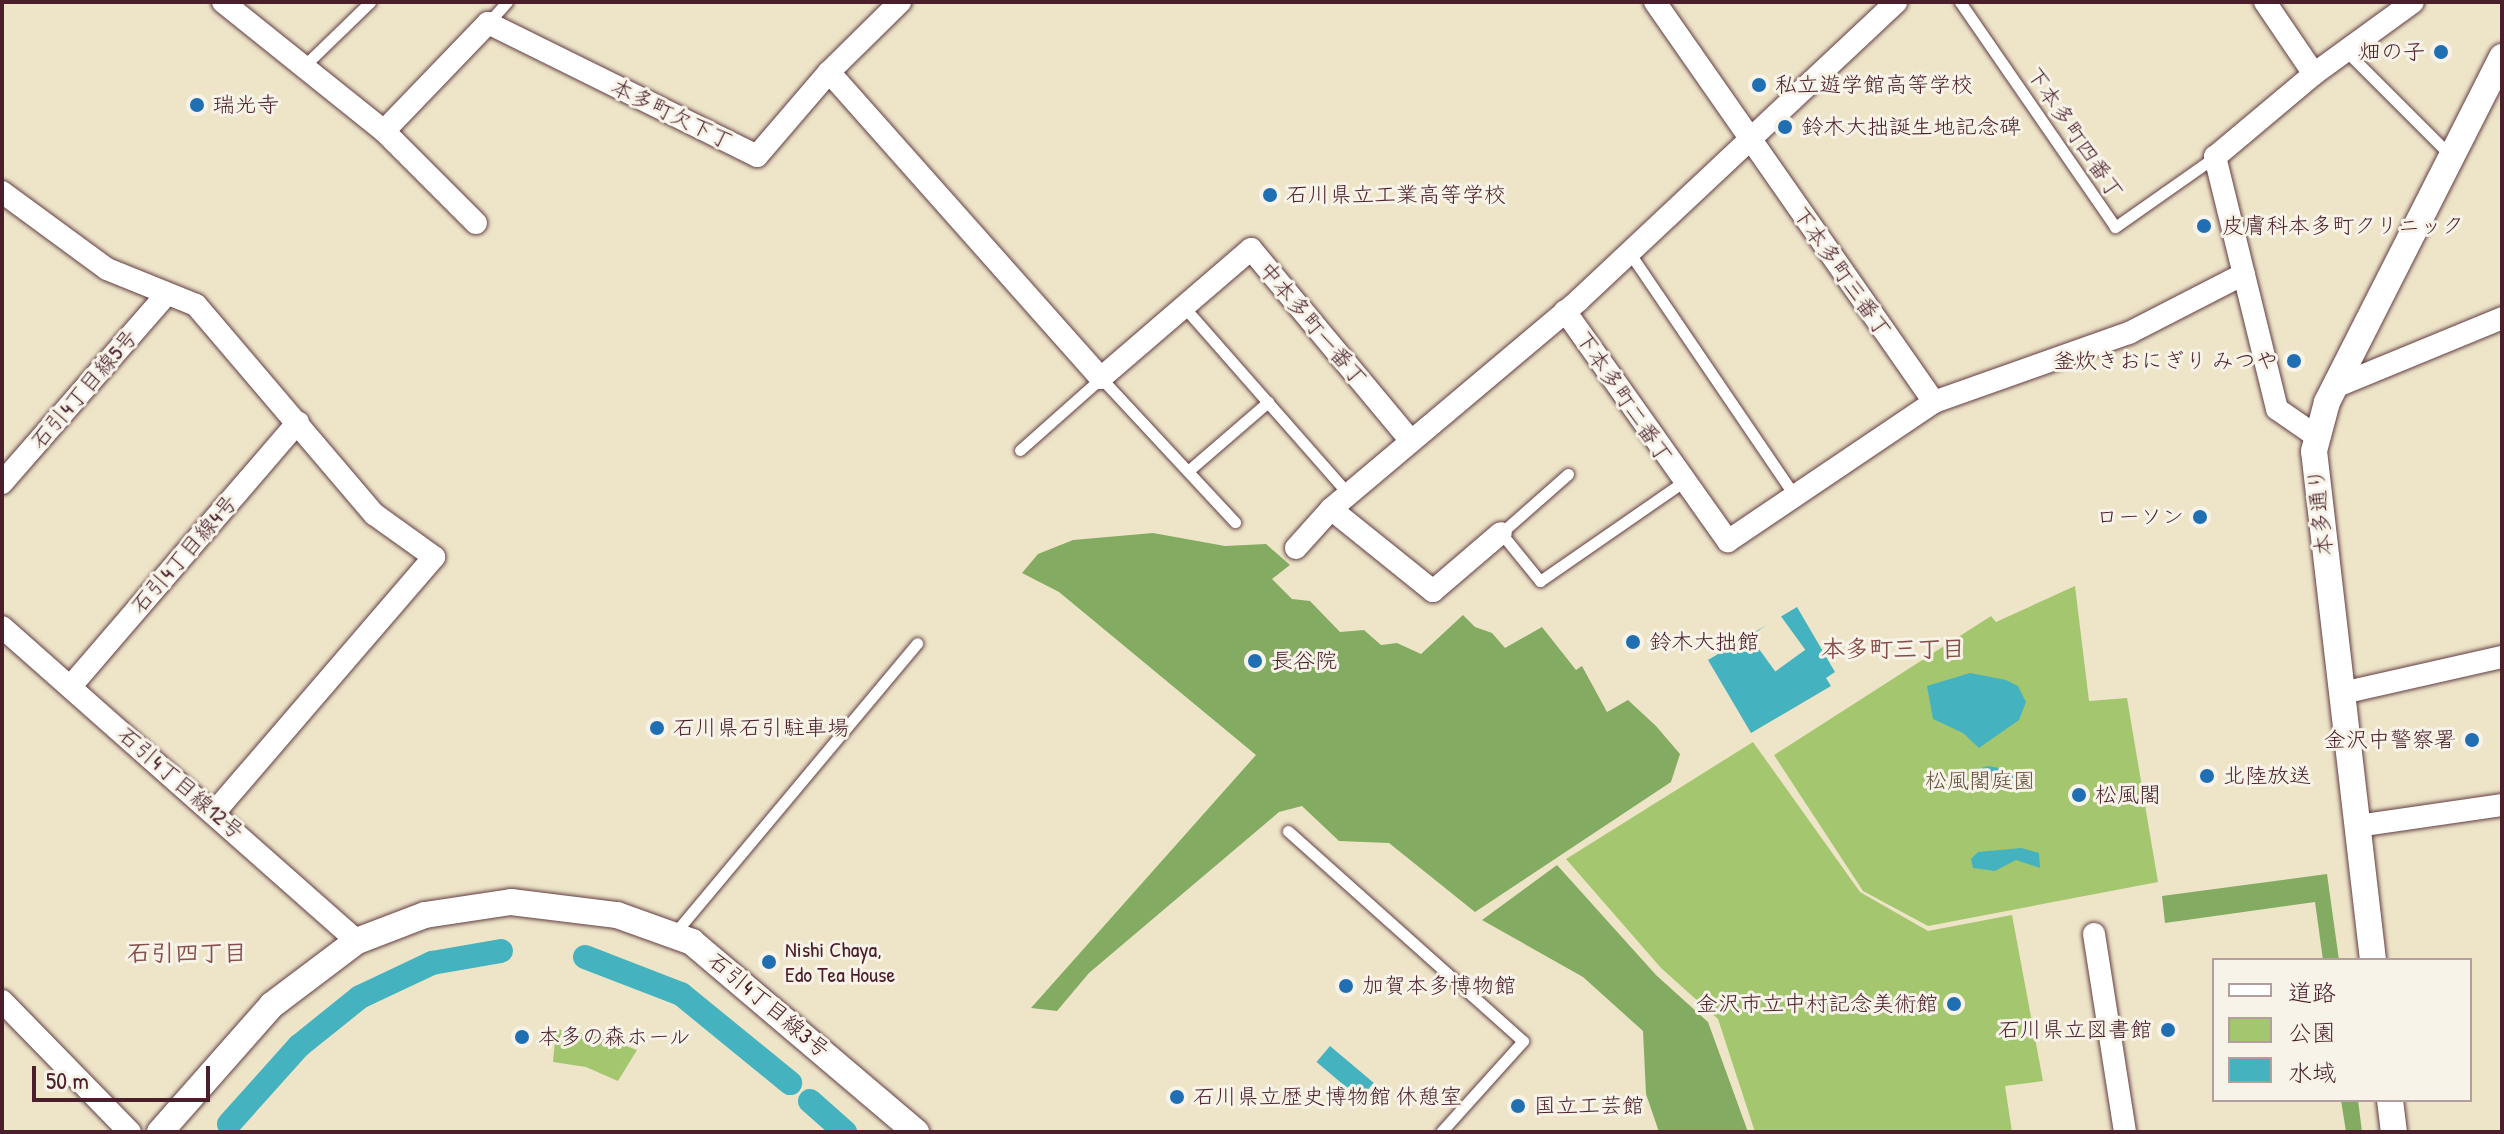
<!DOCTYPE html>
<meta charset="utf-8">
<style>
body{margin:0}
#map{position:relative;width:2504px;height:1134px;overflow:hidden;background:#eee5c9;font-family:"Patrick Hand","Klee One",sans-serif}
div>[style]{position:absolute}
.green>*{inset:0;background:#a4c66f}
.forest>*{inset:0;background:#83ab62}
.water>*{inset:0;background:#45b3bf;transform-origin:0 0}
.pier>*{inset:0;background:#eee5c9;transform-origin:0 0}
.canal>*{height:24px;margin:-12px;padding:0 12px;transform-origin:12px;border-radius:12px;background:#45b3bf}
.roads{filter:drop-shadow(0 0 2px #633d43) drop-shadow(0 0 2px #633d43)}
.service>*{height:11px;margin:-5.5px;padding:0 5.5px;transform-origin:5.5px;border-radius:5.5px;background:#fff}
.minor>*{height:22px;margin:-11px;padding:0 11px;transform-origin:11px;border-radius:11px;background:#fff}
.tertiary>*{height:26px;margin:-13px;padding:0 13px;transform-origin:13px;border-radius:13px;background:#fff}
.dots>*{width:22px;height:22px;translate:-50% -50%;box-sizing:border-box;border:4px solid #f7f3e8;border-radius:50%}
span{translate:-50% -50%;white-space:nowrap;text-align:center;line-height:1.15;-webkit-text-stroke:6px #f7f3e8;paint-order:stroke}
.poi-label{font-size:22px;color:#4a1f2b}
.right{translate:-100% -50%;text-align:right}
.left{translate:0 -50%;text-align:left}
.street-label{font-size:22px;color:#4a1f2b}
.park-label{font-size:22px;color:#65513f}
.neighbourhood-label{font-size:24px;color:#874f49;font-weight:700}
.frame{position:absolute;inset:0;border:4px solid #4a1f2b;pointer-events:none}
.legend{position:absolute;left:2212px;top:958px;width:260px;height:144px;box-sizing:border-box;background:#f7f3e8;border:2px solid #b29e9c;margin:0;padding:10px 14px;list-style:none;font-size:24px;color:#4a1f2b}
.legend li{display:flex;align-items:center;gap:16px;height:40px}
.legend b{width:40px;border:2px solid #b29e9c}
.scale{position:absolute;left:32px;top:1066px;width:178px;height:36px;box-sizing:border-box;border:4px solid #4a1f2b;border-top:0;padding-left:10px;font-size:24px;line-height:28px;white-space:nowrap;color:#4a1f2b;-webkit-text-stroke:6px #f7f3e8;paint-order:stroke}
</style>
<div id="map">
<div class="green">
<div style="clip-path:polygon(2075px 586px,2089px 701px,2127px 698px,2158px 882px,1928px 926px,1863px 891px,1774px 755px,1991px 616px,1996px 622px)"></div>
<div style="clip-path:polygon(1753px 742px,1860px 892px,1928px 931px,2012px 915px,2043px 1081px,2005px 1086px,2012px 1132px,1755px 1132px,1718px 1019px,1661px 968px,1566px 859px)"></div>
<div style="clip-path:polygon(556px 1029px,599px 1036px,637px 1050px,618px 1081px,586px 1067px,553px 1062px)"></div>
</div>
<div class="forest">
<div style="clip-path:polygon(1153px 533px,1225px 546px,1266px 544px,1290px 565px,1272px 579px,1292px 599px,1310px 601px,1340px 632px,1364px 630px,1381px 645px,1397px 643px,1421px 654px,1463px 615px,1475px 627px,1492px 633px,1505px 648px,1542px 627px,1576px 670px,1582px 666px,1607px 712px,1628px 700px,1656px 726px,1680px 754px,1671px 782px,1475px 912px,1389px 843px,1339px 841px,1302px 806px,1279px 812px,1089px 973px,1057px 1011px,1031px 1008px,1256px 755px,1059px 592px,1022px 573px,1038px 554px,1073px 540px)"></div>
<div style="clip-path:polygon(1557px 865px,1656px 975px,1708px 1022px,1748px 1132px,1659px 1132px,1646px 1094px,1643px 1031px,1583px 977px,1482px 920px)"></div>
<div style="clip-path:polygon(2327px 874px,2339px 960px,2323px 960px,2315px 902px,2165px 923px,2162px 896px)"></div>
<div style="clip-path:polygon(2341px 1100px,2358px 1100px,2362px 1132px,2346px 1132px)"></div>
</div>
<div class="water">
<div style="clip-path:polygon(1797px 607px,1835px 672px,1826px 678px,1831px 686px,1751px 733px,1708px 660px)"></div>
<div style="clip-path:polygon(1970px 673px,2006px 680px,2018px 686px,2026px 702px,2019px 720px,1979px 748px,1963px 733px,1933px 719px,1927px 686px)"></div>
<div style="clip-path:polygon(1988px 766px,2004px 769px,2027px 784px,2016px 786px,2017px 793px,1998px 780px,1978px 782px,1971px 777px,1972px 771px)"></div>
<div style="clip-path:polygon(2021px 848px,2039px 853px,2040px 868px,2016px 860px,1995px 871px,1973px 868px,1971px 859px,1978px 852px)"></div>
<div style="left:1330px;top:1046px;width:57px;height:21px;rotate:40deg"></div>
</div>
<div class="pier">
<div style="left:1780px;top:615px;width:43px;height:37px;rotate:54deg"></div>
</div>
<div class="canal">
<div style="left:585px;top:957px;width:103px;rotate:21.1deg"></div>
<div style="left:681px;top:994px;width:141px;rotate:39.2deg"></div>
<div style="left:810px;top:1101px;width:47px;rotate:41.5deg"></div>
<div style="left:229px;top:1124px;width:105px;rotate:-48.1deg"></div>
<div style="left:299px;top:1046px;width:78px;rotate:-38.8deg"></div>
<div style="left:360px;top:997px;width:80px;rotate:-25.3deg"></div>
<div style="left:432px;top:963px;width:70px;rotate:-9.9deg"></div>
</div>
<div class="roads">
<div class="service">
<div style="left:1960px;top:2px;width:273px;rotate:55.4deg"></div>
<div style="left:2115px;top:227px;width:122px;rotate:-35deg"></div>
<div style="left:488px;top:23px;width:28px;rotate:-48deg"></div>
<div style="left:2346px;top:51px;width:146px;rotate:45deg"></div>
<div style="left:304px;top:66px;width:92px;rotate:-44.1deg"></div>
<div style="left:1629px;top:252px;width:295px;rotate:55.8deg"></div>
<div style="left:1184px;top:307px;width:249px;rotate:48.7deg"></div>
<div style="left:1020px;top:450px;width:108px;rotate:-41.6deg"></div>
<div style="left:1101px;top:378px;width:197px;rotate:47.1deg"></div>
<div style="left:1188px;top:471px;width:106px;rotate:-40.8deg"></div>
<div style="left:1568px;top:474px;width:89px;rotate:138.6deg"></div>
<div style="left:1501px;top:533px;width:62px;rotate:50.9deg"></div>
<div style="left:1540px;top:581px;width:174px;rotate:-34.7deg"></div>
<div style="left:1288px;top:831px;width:315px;rotate:41.8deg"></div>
<div style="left:1523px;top:1041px;width:122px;rotate:132deg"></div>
<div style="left:674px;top:934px;width:379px;rotate:-50.1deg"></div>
</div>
<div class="minor">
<div style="left:223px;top:2px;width:206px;rotate:38.7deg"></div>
<div style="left:384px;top:131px;width:130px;rotate:45deg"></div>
<div style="left:1655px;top:2px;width:488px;rotate:55.1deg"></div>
<div style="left:2265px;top:2px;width:87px;rotate:55.8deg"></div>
<div style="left:829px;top:72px;width:409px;rotate:48.4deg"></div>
<div style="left:1101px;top:378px;width:198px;rotate:-40.7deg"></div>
<div style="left:1251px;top:249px;width:249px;rotate:50.2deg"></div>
<div style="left:384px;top:131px;width:150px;rotate:-46.1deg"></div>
<div style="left:488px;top:23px;width:300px;rotate:26.3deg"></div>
<div style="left:757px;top:156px;width:111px;rotate:-49.4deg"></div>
<div style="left:829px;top:72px;width:100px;rotate:-44.6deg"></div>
<div style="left:2px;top:192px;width:130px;rotate:36.3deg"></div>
<div style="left:107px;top:269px;width:96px;rotate:22deg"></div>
<div style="left:196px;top:305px;width:275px;rotate:49.6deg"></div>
<div style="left:374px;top:514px;width:74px;rotate:35.6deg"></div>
<div style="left:434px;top:557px;width:336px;rotate:130.7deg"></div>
<div style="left:1565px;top:311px;width:282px;rotate:54.7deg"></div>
<div style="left:1728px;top:541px;width:249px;rotate:-34deg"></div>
<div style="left:1934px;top:402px;width:207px;rotate:-19.5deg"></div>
<div style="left:2129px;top:333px;width:129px;rotate:-27.2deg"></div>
<div style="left:2335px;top:387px;width:181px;rotate:-22.4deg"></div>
<div style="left:2316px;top:436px;width:47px;rotate:-145.3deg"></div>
<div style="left:2277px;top:409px;width:260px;rotate:-103.8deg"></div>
<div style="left:2215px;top:157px;width:129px;rotate:-40deg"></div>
<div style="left:2314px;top:74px;width:122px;rotate:-36deg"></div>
<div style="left:2px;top:483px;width:249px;rotate:-48.9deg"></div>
<div style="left:1331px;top:509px;width:131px;rotate:38.8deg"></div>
<div style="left:1433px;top:591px;width:89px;rotate:-40.5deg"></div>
<div style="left:1296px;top:548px;width:52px;rotate:-48.1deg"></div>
<div style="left:1331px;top:509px;width:324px;rotate:-40.1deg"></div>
<div style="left:1579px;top:300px;width:435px;rotate:-43.2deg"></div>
<div style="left:2px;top:627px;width:474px;rotate:41.5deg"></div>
<div style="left:71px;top:686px;width:348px;rotate:-49.3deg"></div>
<div style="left:2342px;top:693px;width:164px;rotate:-12.7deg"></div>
<div style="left:2357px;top:826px;width:147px;rotate:-8.2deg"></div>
<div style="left:2094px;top:934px;width:200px;rotate:81.1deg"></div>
<div style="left:2px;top:1001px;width:183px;rotate:45.7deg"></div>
</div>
<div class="tertiary">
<div style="left:2373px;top:960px;width:512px;rotate:-96.61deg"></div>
<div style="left:2314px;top:451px;width:51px;rotate:-75.1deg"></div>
<div style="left:2327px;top:402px;width:387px;rotate:-63.1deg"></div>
<div style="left:2390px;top:1100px;width:32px;rotate:83deg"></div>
<div style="left:160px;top:1132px;width:169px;rotate:-48.6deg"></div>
<div style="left:272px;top:1005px;width:106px;rotate:-37deg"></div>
<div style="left:357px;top:941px;width:73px;rotate:-20.9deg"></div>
<div style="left:425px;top:915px;width:87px;rotate:-8.6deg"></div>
<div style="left:511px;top:902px;width:107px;rotate:7deg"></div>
<div style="left:617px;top:915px;width:80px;rotate:19.8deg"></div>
<div style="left:692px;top:942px;width:294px;rotate:40.3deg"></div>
</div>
</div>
<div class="dots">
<div style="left:2441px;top:52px;background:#1f6fb2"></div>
<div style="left:1759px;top:85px;background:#1f6fb2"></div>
<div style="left:197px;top:105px;background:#1f6fb2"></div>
<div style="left:1785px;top:127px;background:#1f6fb2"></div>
<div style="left:1270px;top:195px;background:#1f6fb2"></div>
<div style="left:2204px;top:226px;background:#1f6fb2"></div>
<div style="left:2294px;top:361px;background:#1f6fb2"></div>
<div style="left:2200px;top:517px;background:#1f6fb2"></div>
<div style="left:1633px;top:642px;background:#1f6fb2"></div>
<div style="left:1255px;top:661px;background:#1f6fb2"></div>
<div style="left:657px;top:728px;background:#1f6fb2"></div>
<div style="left:2472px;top:740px;background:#1f6fb2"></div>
<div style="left:2207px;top:776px;background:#1f6fb2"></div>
<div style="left:2079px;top:795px;background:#1f6fb2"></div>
<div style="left:769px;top:962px;background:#1f6fb2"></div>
<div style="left:1346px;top:986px;background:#1f6fb2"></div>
<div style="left:1954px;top:1004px;background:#1f6fb2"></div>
<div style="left:2168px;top:1030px;background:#1f6fb2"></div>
<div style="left:522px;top:1037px;background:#1f6fb2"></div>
<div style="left:1177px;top:1097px;background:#1f6fb2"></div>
<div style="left:1518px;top:1106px;background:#1f6fb2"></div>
</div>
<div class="poi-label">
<span class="right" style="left:2425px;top:52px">畑の子</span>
<span class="left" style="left:1775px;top:85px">私立遊学館高等学校</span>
<span class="left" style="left:213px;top:105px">瑞光寺</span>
<span class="left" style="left:1801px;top:127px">鈴木大拙誕生地記念碑</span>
<span class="left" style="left:1286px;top:195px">石川県立工業高等学校</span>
<span class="left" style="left:2222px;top:226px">皮膚科本多町クリニック</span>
<span class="right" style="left:2278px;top:361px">釜炊きおにぎり みつや</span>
<span class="right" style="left:2184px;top:517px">ローソン</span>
<span class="left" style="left:1649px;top:642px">鈴木大拙館</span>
<span class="left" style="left:1271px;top:661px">長谷院</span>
<span class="left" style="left:673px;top:728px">石川県石引駐車場</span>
<span class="right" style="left:2456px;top:740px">金沢中警察署</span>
<span class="left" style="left:2223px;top:776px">北陸放送</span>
<span class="left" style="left:2095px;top:795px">松風閣</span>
<span class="left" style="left:785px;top:962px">Nishi Chaya,<br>Edo Tea House</span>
<span class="left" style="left:1362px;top:986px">加賀本多博物館</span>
<span class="right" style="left:1938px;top:1004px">金沢市立中村記念美術館</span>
<span class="right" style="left:2152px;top:1030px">石川県立図書館</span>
<span class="left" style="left:538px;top:1037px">本多の森ホール</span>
<span class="left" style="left:1193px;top:1097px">石川県立歴史博物館 休憩室</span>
<span class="left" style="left:1534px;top:1106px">国立工芸館</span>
</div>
<div class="street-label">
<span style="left:672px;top:114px;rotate:26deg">本多町欠下丁</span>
<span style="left:2075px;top:133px;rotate:56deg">下本多町四番丁</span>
<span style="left:1842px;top:272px;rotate:55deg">下本多町三番丁</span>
<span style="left:1313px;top:324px;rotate:50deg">中本多町一番丁</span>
<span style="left:84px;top:389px;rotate:-49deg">石引4丁目線5号</span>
<span style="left:1624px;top:397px;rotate:56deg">下本多町二番丁</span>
<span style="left:2320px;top:512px;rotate:-96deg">本多通り</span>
<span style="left:184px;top:554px;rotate:-49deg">石引4丁目線4号</span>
<span style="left:181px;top:783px;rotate:41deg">石引4丁目線12号</span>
<span style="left:769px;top:1005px;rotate:40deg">石引4丁目線3号</span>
</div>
<div class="park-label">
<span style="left:1980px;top:781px">松風閣庭園</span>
</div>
<div class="neighbourhood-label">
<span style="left:1893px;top:649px">本多町三丁目</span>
<span style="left:187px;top:953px">石引四丁目</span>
</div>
<div class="frame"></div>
<ul class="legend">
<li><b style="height:10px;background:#fff"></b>道路</li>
<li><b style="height:22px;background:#a4c66f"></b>公園</li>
<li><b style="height:22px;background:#45b3bf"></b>水域</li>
</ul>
<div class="scale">50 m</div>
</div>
